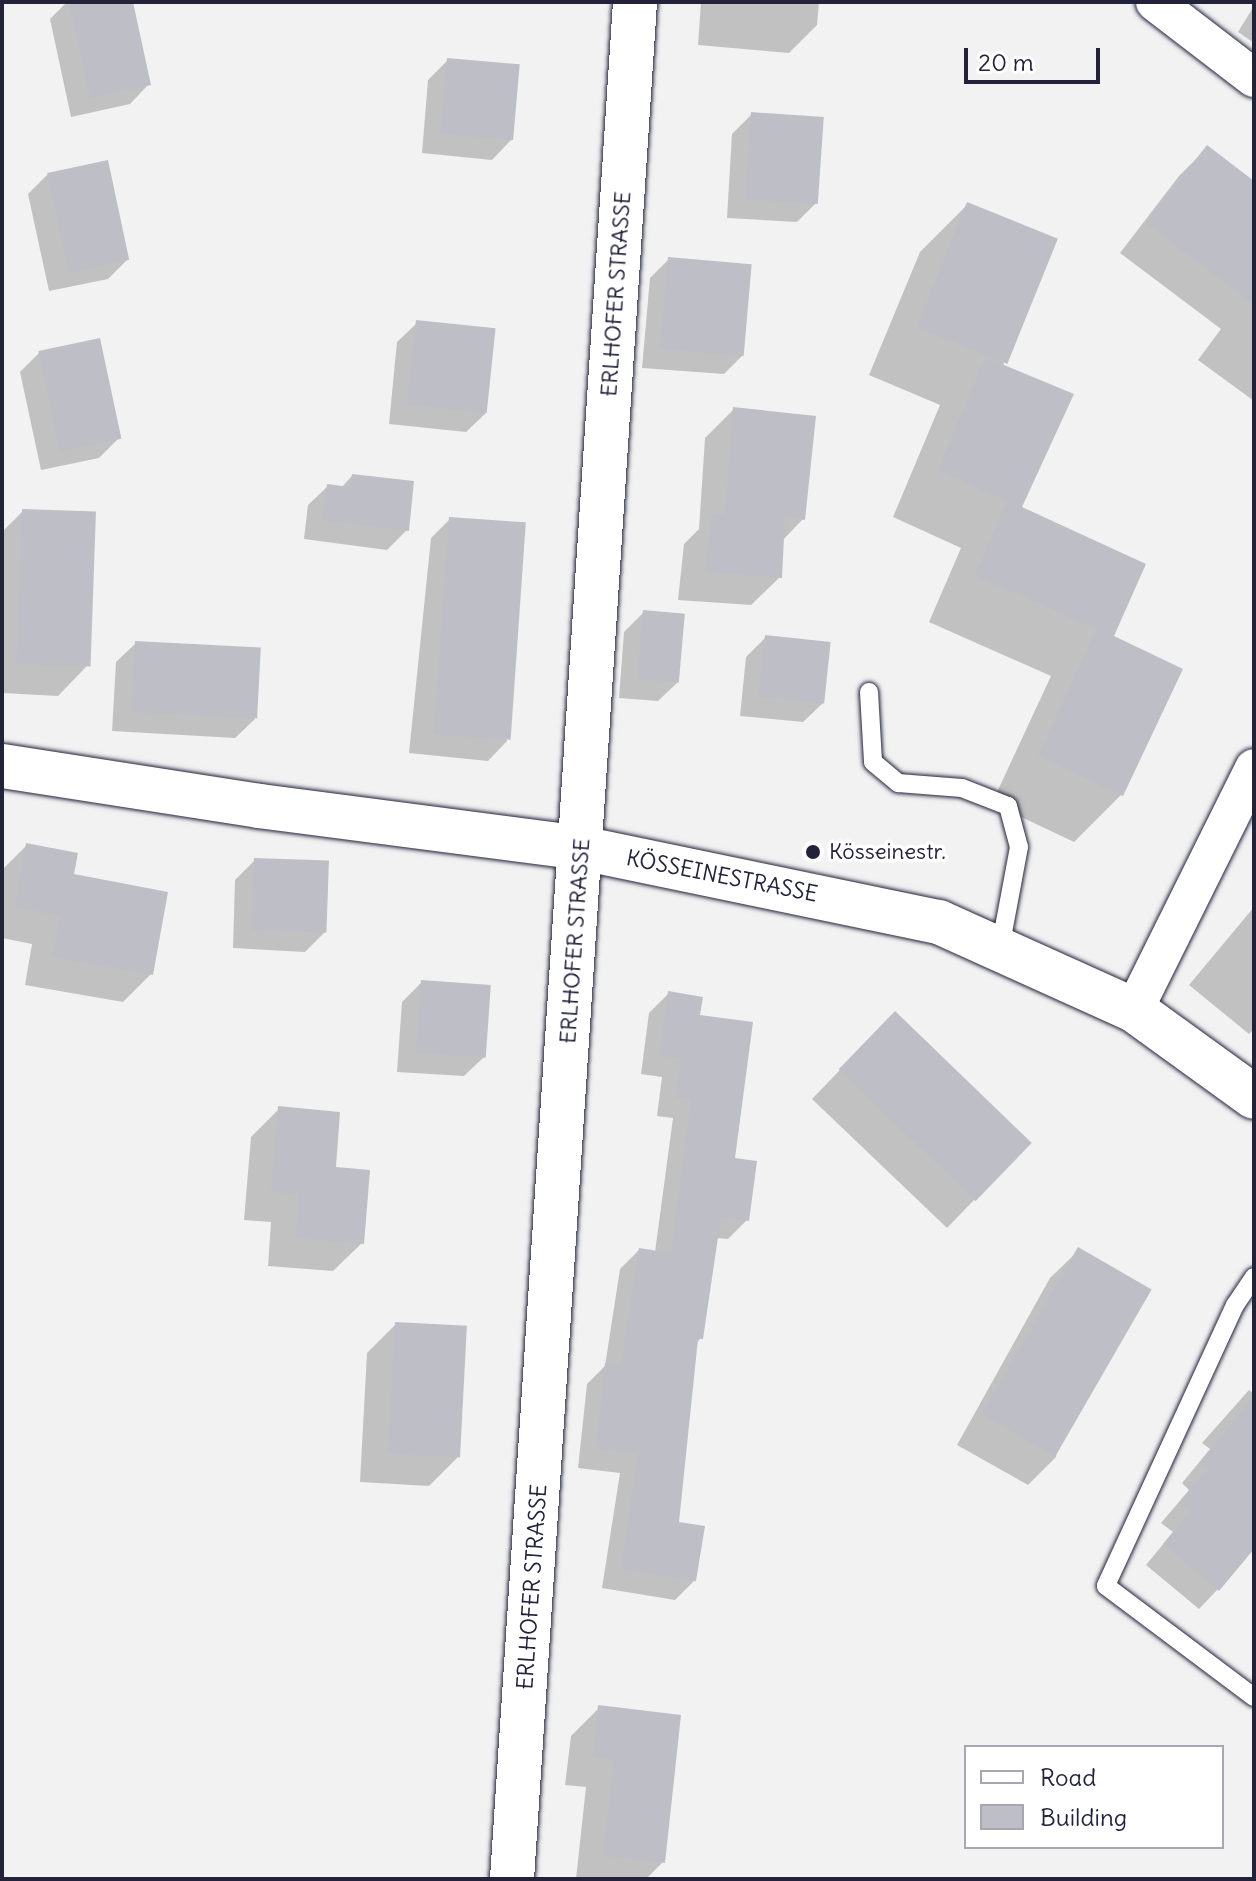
<!DOCTYPE html>
<meta charset="utf-8">
<style>
body{margin:0}
#map{position:relative;width:1256px;height:1881px;overflow:hidden;background:#f2f2f3;font-family:Delius,sans-serif}
div>[style]{position:absolute}
.shadow>*{inset:0;background:#0003}
.building>*{inset:0;background:#bebec6;transform-origin:0 0}
.roads{filter:drop-shadow(0 0 2px #22223b) drop-shadow(0 0 2px #22223b)}
.service>*{height:18px;margin:-9px;padding:0 9px;transform-origin:9px;border-radius:9px;background:#fff}
.minor>*{height:38px;margin:-19px;padding:0 19px;transform-origin:19px;border-radius:19px;background:#fff}
.tertiary>*{height:44px;margin:-22px;padding:0 22px;transform-origin:22px;border-radius:22px;background:#fff}
.dots>*{width:22px;height:22px;translate:-50% -50%;box-sizing:border-box;border:4px solid #fff;border-radius:50%}
span{translate:-50% -50%;white-space:nowrap;text-align:center;line-height:1.15;-webkit-text-stroke:7px #fff;paint-order:stroke}
.street-label{font-size:22px;color:#22223b}
.poi-label{font-size:22px;color:#22223b}
.left{translate:0 -50%;text-align:left}
.frame{position:absolute;inset:0;border:4px solid #22223b;pointer-events:none}
.legend{position:absolute;left:964px;top:1745px;width:260px;height:104px;box-sizing:border-box;background:#fff;border:2px solid #a7a7b1;margin:0;padding:10px 14px;list-style:none;font-size:24px;color:#22223b}
.legend li{display:flex;align-items:center;gap:16px;height:40px}
.legend b{width:40px;border:2px solid #a7a7b1}
.scale{position:absolute;left:964px;top:48px;width:136px;height:36px;box-sizing:border-box;border:4px solid #22223b;border-top:0;padding-left:10px;font-size:24px;line-height:28px;white-space:nowrap;color:#22223b;-webkit-text-stroke:6px #fff;paint-order:stroke}
</style>
<div id="map">
<div class="shadow">
<div style="clip-path:polygon(67px 2px,131px 2px,149px 84px,130px 104px,71px 117px,50px 19px)"></div>
<div style="clip-path:polygon(701px 2px,819px 2px,817px 25px,789px 53px,698px 45px)"></div>
<div style="clip-path:polygon(1254px 6px,1254px 43px,1238px 32px)"></div>
<div style="clip-path:polygon(448px 60px,511px 140px,492px 160px,422px 153px,428px 80px)"></div>
<div style="clip-path:polygon(752px 114px,816px 203px,797px 222px,727px 218px,732px 134px)"></div>
<div style="clip-path:polygon(1207px 148px,1254px 184px,1254px 401px,1198px 360px,1221px 329px,1120px 253px,1179px 176px)"></div>
<div style="clip-path:polygon(48px 174px,127px 260px,108px 279px,49px 291px,28px 194px)"></div>
<div style="clip-path:polygon(967px 205px,1004px 365px,1020px 508px,1112px 637px,1121px 795px,1074px 842px,992px 803px,1051px 676px,929px 622px,961px 548px,893px 517px,940px 405px,869px 375px,920px 252px)"></div>
<div style="clip-path:polygon(669px 259px,743px 355px,724px 374px,642px 368px,650px 278px)"></div>
<div style="clip-path:polygon(417px 323px,486px 413px,466px 432px,389px 424px,397px 342px)"></div>
<div style="clip-path:polygon(39px 353px,119px 438px,99px 458px,41px 470px,20px 372px)"></div>
<div style="clip-path:polygon(734px 409px,803px 519px,782px 541px,780px 577px,751px 605px,678px 600px,684px 544px,699px 529px,705px 438px)"></div>
<div style="clip-path:polygon(352px 476px,407px 530px,387px 550px,304px 539px,308px 505px,328px 486px,341px 488px)"></div>
<div style="clip-path:polygon(23px 511px,86px 667px,58px 696px,2px 693px,2px 532px)"></div>
<div style="clip-path:polygon(450px 519px,507px 741px,488px 761px,409px 753px,431px 538px)"></div>
<div style="clip-path:polygon(644px 612px,678px 682px,658px 701px,619px 698px,624px 632px)"></div>
<div style="clip-path:polygon(766px 637px,823px 703px,803px 722px,740px 716px,746px 657px)"></div>
<div style="clip-path:polygon(136px 643px,255px 719px,235px 738px,112px 731px,116px 662px)"></div>
<div style="clip-path:polygon(27px 845px,72px 876px,151px 974px,123px 1002px,25px 985px,32px 944px,2px 938px,2px 870px)"></div>
<div style="clip-path:polygon(255px 860px,325px 932px,305px 952px,233px 948px,235px 880px)"></div>
<div style="clip-path:polygon(1254px 907px,1254px 1029px,1249px 1034px,1189px 985px)"></div>
<div style="clip-path:polygon(422px 982px,484px 1057px,464px 1076px,397px 1072px,402px 1002px)"></div>
<div style="clip-path:polygon(668px 994px,698px 1016px,747px 1220px,728px 1239px,715px 1238px,701px 1338px,696px 1343px,677px 1524px,695px 1580px,675px 1600px,602px 1588px,620px 1473px,578px 1468px,587px 1384px,605px 1366px,620px 1269px,639px 1250px,655px 1252px,673px 1118px,657px 1116px,662px 1077px,641px 1074px,649px 1013px)"></div>
<div style="clip-path:polygon(867px 1042px,975px 1199px,947px 1228px,812px 1099px)"></div>
<div style="clip-path:polygon(279px 1109px,334px 1168px,362px 1243px,333px 1271px,268px 1266px,271px 1222px,244px 1220px,251px 1137px)"></div>
<div style="clip-path:polygon(1079px 1250px,1056px 1457px,1028px 1485px,957px 1445px,1050px 1278px)"></div>
<div style="clip-path:polygon(396px 1324px,458px 1457px,429px 1486px,360px 1482px,367px 1353px)"></div>
<div style="clip-path:polygon(1249px 1390px,1254px 1394px,1254px 1534px,1218px 1589px,1199px 1609px,1146px 1565px,1173px 1532px,1161px 1523px,1189px 1490px,1182px 1483px,1210px 1449px,1202px 1443px)"></div>
<div style="clip-path:polygon(599px 1708px,663px 1862px,646px 1879px,576px 1879px,586px 1787px,565px 1785px,571px 1736px)"></div>
</div>
<div class="building">
<div style="clip-path:polygon(69px 2px,133px 2px,151px 85px,90px 98px)"></div>
<div style="left:447px;top:58px;width:73px;height:76px;rotate:5deg"></div>
<div style="left:751px;top:112px;width:73px;height:87px;rotate:4deg"></div>
<div style="clip-path:polygon(1207px 145px,1254px 181px,1254px 305px,1146px 223px)"></div>
<div style="left:108px;top:160px;width:102px;height:62px;rotate:78deg"></div>
<div style="left:967px;top:202px;width:98px;height:135px;rotate:22deg"></div>
<div style="left:668px;top:257px;width:84px;height:92px;rotate:5deg"></div>
<div style="left:416px;top:320px;width:80px;height:85px;rotate:6deg"></div>
<div style="left:100px;top:338px;width:103px;height:63px;rotate:78deg"></div>
<div style="clip-path:polygon(985px 357px,1074px 394px,1022px 507px,1146px 564px,1114px 636px,1183px 669px,1123px 796px,1038px 756px,1096px 629px,975px 575px,1007px 501px,938px 470px)"></div>
<div style="clip-path:polygon(733px 407px,816px 416px,805px 520px,785px 516px,782px 578px,705px 572px,712px 514px,725px 514px)"></div>
<div style="clip-path:polygon(352px 474px,414px 481px,409px 531px,322px 520px,327px 484px,350px 487px)"></div>
<div style="left:22px;top:509px;width:74px;height:155px;rotate:2deg"></div>
<div style="left:449px;top:517px;width:77px;height:218px;rotate:4deg"></div>
<div style="left:643px;top:610px;width:42px;height:69px;rotate:5deg"></div>
<div style="left:765px;top:635px;width:66px;height:62px;rotate:6deg"></div>
<div style="left:135px;top:641px;width:126px;height:71px;rotate:3deg"></div>
<div style="clip-path:polygon(26px 843px,78px 853px,74px 874px,168px 892px,153px 975px,52px 957px,60px 916px,15px 907px)"></div>
<div style="left:254px;top:858px;width:75px;height:72px;rotate:2deg"></div>
<div style="left:421px;top:980px;width:70px;height:73px;rotate:4deg"></div>
<div style="clip-path:polygon(668px 991px,703px 997px,700px 1015px,753px 1022px,735px 1158px,757px 1161px,749px 1221px,721px 1217px,703px 1339px,698px 1339px,679px 1522px,705px 1526px,696px 1581px,621px 1569px,638px 1454px,596px 1449px,605px 1363px,621px 1364px,639px 1248px,671px 1253px,691px 1099px,676px 1097px,681px 1058px,659px 1056px)"></div>
<div style="left:895px;top:1011px;width:190px;height:81px;rotate:44deg"></div>
<div style="clip-path:polygon(278px 1106px,340px 1112px,336px 1167px,370px 1170px,364px 1244px,296px 1238px,299px 1194px,271px 1192px)"></div>
<div style="left:1078px;top:1247px;width:85px;height:193px;rotate:30deg"></div>
<div style="left:395px;top:1322px;width:72px;height:132px;rotate:3deg"></div>
<div style="clip-path:polygon(1254px 1396px,1254px 1549px,1219px 1591px,1163px 1544px,1190px 1512px,1179px 1503px,1207px 1469px,1200px 1463px)"></div>
<div style="clip-path:polygon(598px 1705px,681px 1715px,665px 1863px,603px 1856px,614px 1760px,593px 1757px)"></div>
</div>
<div class="roads">
<div class="service">
<div style="left:869px;top:692px;width:70px;rotate:86.7deg"></div>
<div style="left:873px;top:762px;width:33px;rotate:40deg"></div>
<div style="left:898px;top:783px;width:64px;rotate:4.5deg"></div>
<div style="left:962px;top:788px;width:49px;rotate:21.4deg"></div>
<div style="left:1008px;top:806px;width:42px;rotate:75deg"></div>
<div style="left:1019px;top:847px;width:104px;rotate:100.6deg"></div>
<div style="left:1254px;top:1277px;width:34px;rotate:124deg"></div>
<div style="left:1235px;top:1305px;width:309px;rotate:114.7deg"></div>
<div style="left:1106px;top:1586px;width:185px;rotate:36.9deg"></div>
</div>
<div class="minor">
<div style="left:1155px;top:2px;width:125px;rotate:37.5deg"></div>
<div style="left:1134px;top:1010px;width:270px;rotate:-63.6deg"></div>
</div>
<div class="tertiary">
<div style="left:2px;top:766px;width:260px;rotate:8.8deg"></div>
<div style="left:259px;top:806px;width:325px;rotate:7.4deg"></div>
<div style="left:581px;top:848px;width:366px;rotate:11.7deg"></div>
<div style="left:939px;top:922px;width:214px;rotate:24.3deg"></div>
<div style="left:1134px;top:1010px;width:148px;rotate:35.9deg"></div>
<div style="left:512px;top:1879px;width:1881px;rotate:-86.25deg"></div>
</div>
</div>
<div class="dots">
<div style="left:813px;top:852px;background:#22223b"></div>
</div>
<div class="street-label">
<span style="left:616px;top:294px;rotate:-86deg">ERLHOFER STRASSE</span>
<span style="left:722px;top:876px;rotate:11deg">KÖSSEINESTRASSE</span>
<span style="left:575px;top:941px;rotate:-86deg">ERLHOFER STRASSE</span>
<span style="left:532px;top:1587px;rotate:-86deg">ERLHOFER STRASSE</span>
</div>
<div class="poi-label">
<span class="left" style="left:829px;top:852px">Kösseinestr.</span>
</div>
<div class="frame"></div>
<ul class="legend">
<li><b style="height:10px;background:#fff"></b>Road</li>
<li><b style="height:22px;background:#bebec6"></b>Building</li>
</ul>
<div class="scale">20 m</div>
</div>
